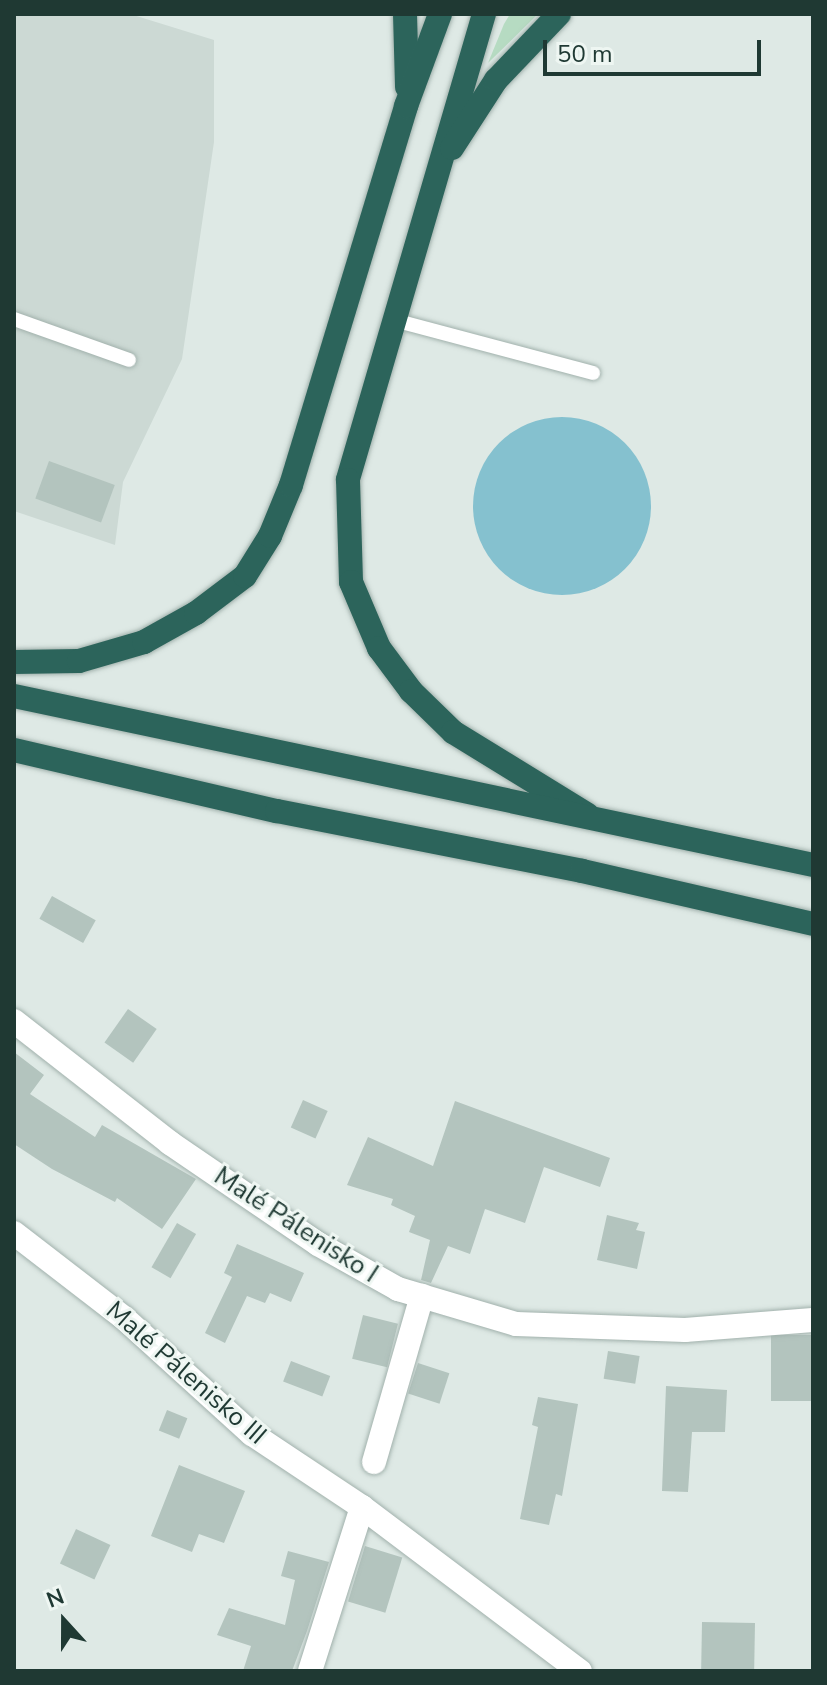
<!DOCTYPE html>
<meta charset="utf-8">
<style>
body{margin:0}
#map{position:relative;width:827px;height:1685px;overflow:hidden;background:#dee9e5;font-family:"Nunito Sans",sans-serif}
div>[style]{position:absolute}
.built>*{inset:0;background:#ccd9d4}
.green>*{inset:0;background:#b6dbc2}
.water>*{inset:0;background:#85c1cf}
.round{border-radius:50%}
.building>*{inset:0;background:#b3c4be;transform-origin:0 0}
.roads{filter:drop-shadow(0 0 2px #a1b1ac) drop-shadow(0 0 2px #a1b1ac)}
.lane>*{height:14px;margin:-7px;padding:0 7px;transform-origin:7px;border-radius:7px;background:#fff}
.street>*{height:24px;margin:-12px;padding:0 12px;transform-origin:12px;border-radius:12px;background:#fff}
.highway>*{height:24px;margin:-12px;padding:0 12px;transform-origin:12px;border-radius:12px;background:#2c645b}
span{translate:-50% -50%;white-space:nowrap;text-align:center;line-height:1.15;-webkit-text-stroke:6px #eef6f2;paint-order:stroke}
.street-label{font-size:26px;color:#1f3933}
.frame{position:absolute;inset:0;border:16px solid #1f3933;pointer-events:none}
.north{position:absolute;left:24px;top:1581px;width:80px;height:80px;-webkit-text-stroke:6px #eef6f2;paint-order:stroke;rotate:339deg;font-size:22px;font-weight:700;line-height:32px;text-align:center;color:#1f3933}
.north::after{content:'';display:block;margin:auto;width:28px;height:36px;background:#1f3933;clip-path:polygon(50% 0,100% 100%,50% 72%,0 100%)}
.scale{position:absolute;left:543px;top:40px;width:218px;height:36px;box-sizing:border-box;border:4px solid #1f3933;border-top:0;padding-left:10px;font-size:24px;line-height:28px;white-space:nowrap;color:#1f3933;-webkit-text-stroke:6px #eef6f2;paint-order:stroke}
</style>
<div id="map">
<div class="built">
<div style="clip-path:polygon(14px 14px,130px 14px,214px 40px,214px 142px,182px 359px,123px 482px,115px 545px,14px 511px)"></div>
</div>
<div class="green">
<div style="clip-path:polygon(510px 14px,538px 14px,488px 63px,504px 24px)"></div>
</div>
<div class="water">
<div class="round" style="left:473px;top:417px;width:178px;height:178px"></div>
</div>
<div class="building">
<div style="left:49px;top:461px;width:70px;height:40px;rotate:20deg"></div>
<div style="left:52px;top:896px;width:50px;height:26px;rotate:29deg"></div>
<div style="left:128px;top:1009px;width:35px;height:41px;rotate:35deg"></div>
<div style="clip-path:polygon(14px 1052px,44px 1075px,30px 1094px,95px 1137px,102px 1125px,196px 1179px,162px 1229px,117px 1198px,115px 1202px,52px 1169px,14px 1144px)"></div>
<div style="left:303px;top:1100px;width:27px;height:30px;rotate:24deg"></div>
<div style="clip-path:polygon(455px 1101px,610px 1158px,600px 1187px,544px 1167px,525px 1223px,485px 1209px,470px 1254px,448px 1246px,431px 1283px,421px 1280px,430px 1240px,409px 1232px,415px 1216px,391px 1205px,393px 1199px,347px 1185px,368px 1137px,433px 1166px)"></div>
<div style="clip-path:polygon(607px 1215px,639px 1223px,636px 1230px,645px 1232px,637px 1269px,597px 1260px)"></div>
<div style="left:177px;top:1223px;width:22px;height:51px;rotate:30deg"></div>
<div style="clip-path:polygon(237px 1244px,304px 1273px,291px 1302px,270px 1293px,265px 1303px,247px 1296px,225px 1343px,205px 1333px,232px 1277px,224px 1273px)"></div>
<div style="left:363px;top:1315px;width:36px;height:45px;rotate:14deg"></div>
<div style="left:813px;top:1335px;width:66px;height:42px;rotate:90deg"></div>
<div style="left:608px;top:1351px;width:32px;height:28px;rotate:9deg"></div>
<div style="left:291px;top:1361px;width:42px;height:22px;rotate:21deg"></div>
<div style="left:418px;top:1363px;width:33px;height:32px;rotate:18deg"></div>
<div style="clip-path:polygon(666px 1386px,727px 1390px,725px 1432px,692px 1432px,688px 1492px,662px 1491px)"></div>
<div style="clip-path:polygon(538px 1397px,578px 1404px,562px 1496px,556px 1494px,549px 1525px,520px 1519px,538px 1427px,532px 1425px)"></div>
<div style="left:167px;top:1410px;width:22px;height:22px;rotate:22deg"></div>
<div style="clip-path:polygon(179px 1465px,245px 1491px,224px 1543px,199px 1534px,192px 1552px,151px 1536px)"></div>
<div style="left:76px;top:1529px;width:38px;height:38px;rotate:25deg"></div>
<div style="left:365px;top:1546px;width:39px;height:58px;rotate:17deg"></div>
<div style="clip-path:polygon(288px 1551px,329px 1562px,307px 1631px,292px 1671px,243px 1671px,251px 1646px,217px 1635px,229px 1608px,285px 1625px,295px 1580px,281px 1576px)"></div>
<div style="left:702px;top:1622px;width:53px;height:49px;rotate:1deg"></div>
</div>
<div class="roads">
<div class="lane">
<div style="left:14px;top:319px;width:122px;rotate:19.6deg"></div>
<div style="left:394px;top:320px;width:206px;rotate:14.9deg"></div>
</div>
<div class="street">
<div style="left:14px;top:1021px;width:198px;rotate:38deg"></div>
<div style="left:170px;top:1143px;width:179px;rotate:34.3deg"></div>
<div style="left:318px;top:1244px;width:92px;rotate:29.4deg"></div>
<div style="left:398px;top:1289px;width:123px;rotate:16.5deg"></div>
<div style="left:516px;top:1324px;width:169px;rotate:2deg"></div>
<div style="left:685px;top:1330px;width:128px;rotate:-4.5deg"></div>
<div style="left:14px;top:1233px;width:139px;rotate:37.7deg"></div>
<div style="left:124px;top:1318px;width:173px;rotate:42.2deg"></div>
<div style="left:252px;top:1434px;width:132px;rotate:33.6deg"></div>
<div style="left:362px;top:1507px;width:273px;rotate:37deg"></div>
<div style="left:374px;top:1462px;width:173px;rotate:-73.9deg"></div>
<div style="left:310px;top:1671px;width:172px;rotate:-72.4deg"></div>
</div>
<div class="highway">
<div style="left:405px;top:14px;width:73px;rotate:88.4deg"></div>
<div style="left:484px;top:14px;width:485px;rotate:106.3deg"></div>
<div style="left:348px;top:480px;width:102px;rotate:88.3deg"></div>
<div style="left:351px;top:582px;width:72px;rotate:67deg"></div>
<div style="left:379px;top:648px;width:54px;rotate:53.3deg"></div>
<div style="left:411px;top:691px;width:59px;rotate:44.3deg"></div>
<div style="left:453px;top:732px;width:158px;rotate:31.6deg"></div>
<div style="left:452px;top:148px;width:81px;rotate:-57.1deg"></div>
<div style="left:496px;top:80px;width:91px;rotate:-46.3deg"></div>
<div style="left:14px;top:662px;width:65px;rotate:-0.9deg"></div>
<div style="left:79px;top:661px;width:68px;rotate:-16.3deg"></div>
<div style="left:144px;top:642px;width:60px;rotate:-29.1deg"></div>
<div style="left:196px;top:613px;width:61px;rotate:-37.1deg"></div>
<div style="left:245px;top:576px;width:47px;rotate:-58deg"></div>
<div style="left:270px;top:536px;width:55px;rotate:-67.6deg"></div>
<div style="left:291px;top:485px;width:396px;rotate:-73.1deg"></div>
<div style="left:406px;top:106px;width:98px;rotate:-69.7deg"></div>
<div style="left:14px;top:696px;width:817px;rotate:11.94deg"></div>
<div style="left:14px;top:750px;width:270px;rotate:13.1deg"></div>
<div style="left:277px;top:811px;width:311px;rotate:11.1deg"></div>
<div style="left:582px;top:871px;width:237px;rotate:12.9deg"></div>
</div>
</div>
<div class="street-label">
<span style="left:296px;top:1225px;rotate:33deg">Malé Pálenisko I</span>
<span style="left:186px;top:1373px;rotate:41deg">Malé Pálenisko III</span>
</div>
<div class="frame"></div>
<div class="north">N</div>
<div class="scale">50 m</div>
</div>
